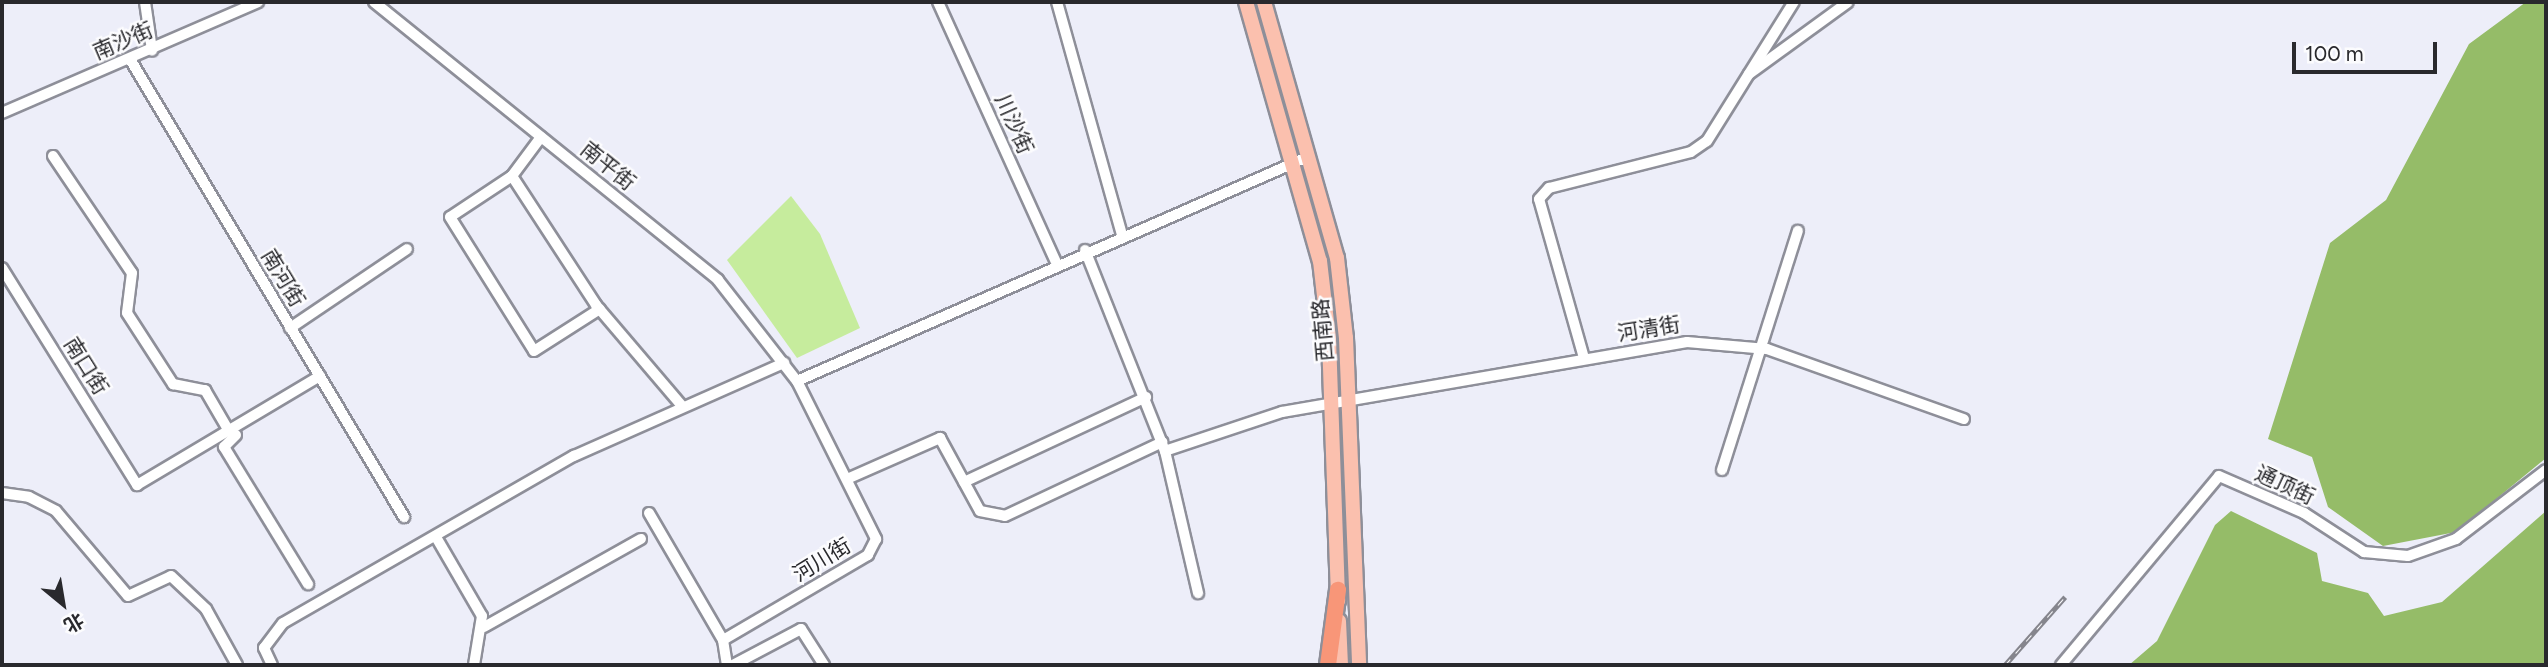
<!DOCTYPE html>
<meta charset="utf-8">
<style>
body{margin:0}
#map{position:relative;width:2548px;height:667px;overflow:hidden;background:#edeef9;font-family:Figtree,"Noto Sans SC",sans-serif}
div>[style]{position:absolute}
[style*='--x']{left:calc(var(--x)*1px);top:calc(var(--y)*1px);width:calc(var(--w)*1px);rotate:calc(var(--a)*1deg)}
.green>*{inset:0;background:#c6ec9d}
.forest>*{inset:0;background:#95bc68}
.roads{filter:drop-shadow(2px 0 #8e8f99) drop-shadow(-2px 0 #8e8f99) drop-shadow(0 2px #8e8f99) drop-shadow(0 -2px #8e8f99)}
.minor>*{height:10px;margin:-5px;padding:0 5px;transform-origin:5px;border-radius:5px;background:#fff}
.major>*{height:14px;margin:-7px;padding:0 7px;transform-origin:7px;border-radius:7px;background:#fbc0ae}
.highway>*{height:16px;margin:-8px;padding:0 8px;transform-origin:8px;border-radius:8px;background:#f89678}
.rail>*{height:5px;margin-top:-2.5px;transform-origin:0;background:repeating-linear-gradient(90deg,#fcfcfe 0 8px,#85858d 0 16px);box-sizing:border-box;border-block:2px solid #85858d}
span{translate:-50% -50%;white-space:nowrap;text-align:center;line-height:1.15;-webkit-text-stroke:5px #fcfcfe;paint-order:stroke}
.street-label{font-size:21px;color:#29292d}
.frame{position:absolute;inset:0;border:4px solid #29292d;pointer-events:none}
.north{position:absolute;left:28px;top:569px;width:70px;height:70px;-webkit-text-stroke:5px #fcfcfe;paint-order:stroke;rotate:150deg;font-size:19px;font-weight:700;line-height:28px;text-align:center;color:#29292d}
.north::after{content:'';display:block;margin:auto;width:24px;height:32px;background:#29292d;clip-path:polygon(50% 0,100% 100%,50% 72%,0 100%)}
.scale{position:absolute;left:2292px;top:42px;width:145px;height:32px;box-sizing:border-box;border:4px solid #29292d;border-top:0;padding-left:9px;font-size:21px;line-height:24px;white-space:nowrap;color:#29292d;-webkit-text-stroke:5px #fcfcfe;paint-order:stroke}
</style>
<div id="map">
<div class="green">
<div style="clip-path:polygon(791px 196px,820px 234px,860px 328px,797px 358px,727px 260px)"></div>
</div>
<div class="forest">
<div style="clip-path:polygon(2526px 2px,2546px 2px,2546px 458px,2456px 532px,2383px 546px,2328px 507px,2312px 457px,2268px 439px,2330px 243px,2386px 200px,2469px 44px)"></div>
<div style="clip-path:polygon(2231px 511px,2317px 553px,2322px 581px,2368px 593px,2384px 616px,2442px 602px,2546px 511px,2546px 665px,2129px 665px,2157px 641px,2215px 525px)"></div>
</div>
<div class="roads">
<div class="minor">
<div style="--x:145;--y:2;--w:49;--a:81.7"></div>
<div style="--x:374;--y:2;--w:442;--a:38.9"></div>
<div style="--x:718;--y:280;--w:128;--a:52"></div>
<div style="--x:797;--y:381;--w:177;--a:63.4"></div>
<div style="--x:876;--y:539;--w:18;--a:117"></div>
<div style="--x:868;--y:555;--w:168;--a:149.6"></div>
<div style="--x:938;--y:2;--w:286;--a:65.6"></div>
<div style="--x:1057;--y:2;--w:242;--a:74.4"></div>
<div style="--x:130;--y:59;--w:534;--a:59.11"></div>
<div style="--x:1749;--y:74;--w:122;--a:-36"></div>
<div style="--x:2;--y:113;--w:279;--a:-23.4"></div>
<div style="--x:541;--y:137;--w:49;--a:126.6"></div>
<div style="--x:512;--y:176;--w:74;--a:146.5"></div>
<div style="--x:450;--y:217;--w:158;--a:57.9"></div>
<div style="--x:534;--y:351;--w:78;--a:-32.5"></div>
<div style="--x:53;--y:156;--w:141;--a:56"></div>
<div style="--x:132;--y:273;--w:40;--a:97.1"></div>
<div style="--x:127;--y:313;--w:85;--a:57.1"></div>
<div style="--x:173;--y:384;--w:33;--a:11"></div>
<div style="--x:205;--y:390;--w:48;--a:59.7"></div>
<div style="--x:512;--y:176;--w:154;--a:56.9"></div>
<div style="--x:596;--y:305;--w:133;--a:49.6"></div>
<div style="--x:1085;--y:250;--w:216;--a:68.3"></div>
<div style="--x:1165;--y:451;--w:146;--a:76.9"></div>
<div style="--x:2;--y:268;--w:256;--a:58.1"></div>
<div style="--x:137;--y:485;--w:213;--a:-30.8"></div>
<div style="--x:290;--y:328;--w:141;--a:-34"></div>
<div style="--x:1584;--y:358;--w:165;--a:-105.8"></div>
<div style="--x:1539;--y:199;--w:15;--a:-48"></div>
<div style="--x:1549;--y:188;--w:146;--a:-14.2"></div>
<div style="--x:1691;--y:152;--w:19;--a:-35"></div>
<div style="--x:1707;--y:141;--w:164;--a:-58"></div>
<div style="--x:797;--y:381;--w:555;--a:-23.7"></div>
<div style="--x:236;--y:435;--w:17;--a:135"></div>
<div style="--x:224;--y:447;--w:161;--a:58.5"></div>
<div style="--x:1165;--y:451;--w:123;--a:-18.4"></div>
<div style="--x:1282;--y:412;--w:411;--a:-9.8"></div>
<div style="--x:1687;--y:342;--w:80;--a:5"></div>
<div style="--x:1767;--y:349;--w:209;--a:19.6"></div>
<div style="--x:1722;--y:470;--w:251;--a:-72.4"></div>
<div style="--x:847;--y:479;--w:102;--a:-23.8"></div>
<div style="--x:940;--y:438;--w:83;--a:61.3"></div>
<div style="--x:980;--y:511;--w:25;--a:11"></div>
<div style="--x:1005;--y:516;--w:174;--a:-25.2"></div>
<div style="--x:964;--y:482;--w:201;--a:-25"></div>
<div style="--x:2;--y:493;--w:27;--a:8"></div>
<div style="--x:29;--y:497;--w:30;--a:27"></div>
<div style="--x:56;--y:511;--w:111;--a:49.7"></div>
<div style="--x:128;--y:596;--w:47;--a:-24.9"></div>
<div style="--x:171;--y:576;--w:48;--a:43.3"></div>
<div style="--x:206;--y:609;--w:64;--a:61"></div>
<div style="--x:649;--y:513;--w:147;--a:59.8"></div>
<div style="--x:723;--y:640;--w:25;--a:81"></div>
<div style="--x:436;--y:537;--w:91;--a:59.8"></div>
<div style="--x:482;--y:616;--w:50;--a:99.3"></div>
<div style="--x:484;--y:627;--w:180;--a:-29.3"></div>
<div style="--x:272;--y:665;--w:19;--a:-115"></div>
<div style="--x:264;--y:648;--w:31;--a:-53"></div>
<div style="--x:283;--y:623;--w:336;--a:-29.9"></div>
<div style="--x:574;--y:456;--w:230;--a:-23.9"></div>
<div style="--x:733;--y:665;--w:77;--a:-27.9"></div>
<div style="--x:801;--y:629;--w:43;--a:57.4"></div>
<div style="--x:2061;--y:665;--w:246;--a:-50.1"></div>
<div style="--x:2219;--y:476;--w:93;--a:23.5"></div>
<div style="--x:2304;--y:513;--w:72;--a:33"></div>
<div style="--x:2364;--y:552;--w:44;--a:5.2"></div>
<div style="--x:2408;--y:556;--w:51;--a:-19.5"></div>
<div style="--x:2456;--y:539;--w:113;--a:-37.5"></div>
</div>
<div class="major">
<div style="--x:1246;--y:2;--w:269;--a:74.1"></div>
<div style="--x:1320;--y:261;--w:79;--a:83.4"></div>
<div style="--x:1329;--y:339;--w:262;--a:88"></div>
<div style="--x:1264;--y:2;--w:266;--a:74.1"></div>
<div style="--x:1337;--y:258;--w:81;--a:83.6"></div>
<div style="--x:1346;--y:338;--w:327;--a:87.7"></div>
<div style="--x:1339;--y:621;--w:44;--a:87.4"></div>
</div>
<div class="highway">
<div style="--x:1328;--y:665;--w:76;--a:-82.4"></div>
</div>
</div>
<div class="rail">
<div style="--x:2005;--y:665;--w:91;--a:-48.6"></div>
</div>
<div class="street-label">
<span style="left:123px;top:41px;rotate:-23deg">南沙街</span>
<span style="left:1014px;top:124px;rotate:66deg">川沙街</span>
<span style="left:608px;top:166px;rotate:39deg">南平街</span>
<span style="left:283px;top:278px;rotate:59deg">南河街</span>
<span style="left:1649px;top:329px;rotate:-9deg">河清街</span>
<span style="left:1323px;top:330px;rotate:-95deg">西南路</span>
<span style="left:86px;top:366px;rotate:58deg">南口街</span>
<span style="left:2285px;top:485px;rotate:25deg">通顶街</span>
<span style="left:822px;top:560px;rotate:-31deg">河川街</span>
</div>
<div class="frame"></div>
<div class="north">北</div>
<div class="scale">100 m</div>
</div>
